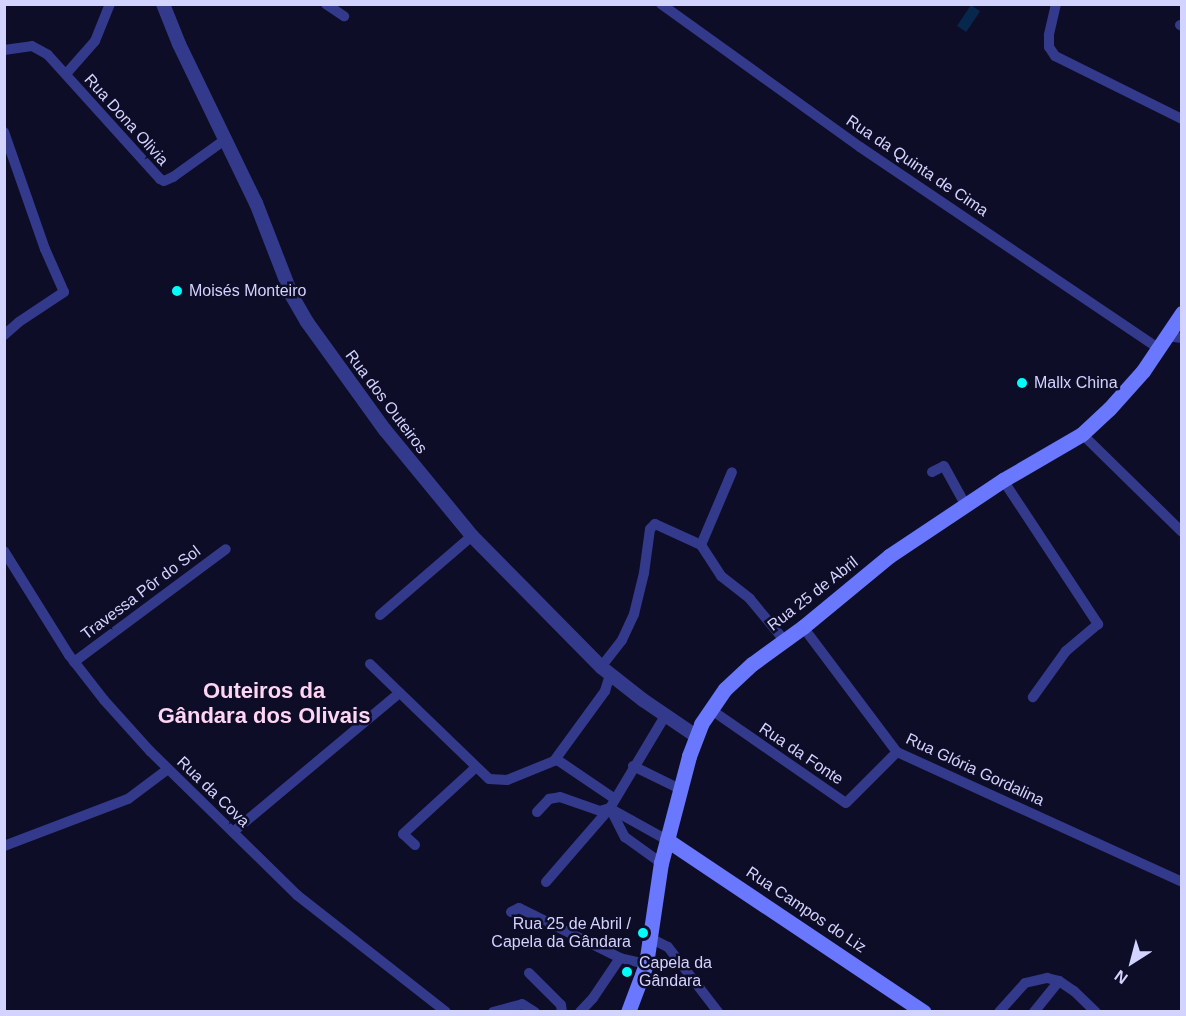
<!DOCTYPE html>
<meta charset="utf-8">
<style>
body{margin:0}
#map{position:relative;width:1186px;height:1016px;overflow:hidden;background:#0e0d27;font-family:Arial,sans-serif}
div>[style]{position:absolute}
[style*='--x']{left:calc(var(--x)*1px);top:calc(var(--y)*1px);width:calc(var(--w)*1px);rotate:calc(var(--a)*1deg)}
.water>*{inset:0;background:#07284c;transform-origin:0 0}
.minor>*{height:10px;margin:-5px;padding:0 5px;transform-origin:5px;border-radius:5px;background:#333a8b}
.tertiary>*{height:14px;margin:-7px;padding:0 7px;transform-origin:7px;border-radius:7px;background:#333a8b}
.secondary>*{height:15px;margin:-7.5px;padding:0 7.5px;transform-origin:7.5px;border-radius:7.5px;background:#6a77ff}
.dots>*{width:16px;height:16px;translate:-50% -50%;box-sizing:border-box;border:3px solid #0e0d27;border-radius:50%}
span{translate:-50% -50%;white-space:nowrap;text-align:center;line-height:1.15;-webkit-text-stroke:5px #0e0d27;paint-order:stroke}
.street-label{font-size:16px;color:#d3d3ff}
.poi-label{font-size:16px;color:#d3d3ff}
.left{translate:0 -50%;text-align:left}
.right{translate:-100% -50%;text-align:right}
.district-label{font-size:22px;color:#ffd5f4;font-weight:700}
.frame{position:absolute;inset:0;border:6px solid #d3d3ff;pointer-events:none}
.north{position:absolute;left:1102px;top:932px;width:60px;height:60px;-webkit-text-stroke:4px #0e0d27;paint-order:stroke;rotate:216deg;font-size:16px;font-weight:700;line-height:24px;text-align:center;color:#d3d3ff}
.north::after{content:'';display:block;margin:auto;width:21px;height:27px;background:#d3d3ff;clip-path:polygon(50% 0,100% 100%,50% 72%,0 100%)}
</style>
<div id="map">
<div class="water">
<div style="left:971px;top:5px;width:11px;height:25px;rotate:34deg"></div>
</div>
<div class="minor">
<div style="--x:326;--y:4;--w:22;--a:34"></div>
<div style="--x:661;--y:4;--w:245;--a:35.7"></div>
<div style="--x:860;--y:147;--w:361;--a:34"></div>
<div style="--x:1056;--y:4;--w:32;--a:103"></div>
<div style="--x:1049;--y:35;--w:12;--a:90"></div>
<div style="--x:1049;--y:47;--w:11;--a:56"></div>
<div style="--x:1055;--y:56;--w:142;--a:26.4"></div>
<div style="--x:1180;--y:25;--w:2;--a:27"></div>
<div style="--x:4;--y:50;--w:28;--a:-8"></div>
<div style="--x:32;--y:46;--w:18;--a:29"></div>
<div style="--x:48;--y:55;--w:167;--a:47.9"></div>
<div style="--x:160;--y:179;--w:4;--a:27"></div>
<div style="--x:164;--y:181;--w:10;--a:-24"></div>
<div style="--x:173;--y:177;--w:65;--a:-35.6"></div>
<div style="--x:66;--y:74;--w:44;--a:-48.7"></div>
<div style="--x:95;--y:41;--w:40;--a:-68"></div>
<div style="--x:4;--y:132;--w:124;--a:70.7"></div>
<div style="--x:45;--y:249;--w:47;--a:66.2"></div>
<div style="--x:64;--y:292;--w:54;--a:146.3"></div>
<div style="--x:19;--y:322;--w:20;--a:139"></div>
<div style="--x:1167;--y:336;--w:15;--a:8"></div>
<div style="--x:1082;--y:434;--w:140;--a:44.4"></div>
<div style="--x:932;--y:472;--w:13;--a:-27"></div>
<div style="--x:944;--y:466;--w:43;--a:61.1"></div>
<div style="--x:1003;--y:480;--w:173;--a:56.6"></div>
<div style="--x:1098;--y:624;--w:42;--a:139.8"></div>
<div style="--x:1066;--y:651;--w:57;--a:125.7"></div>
<div style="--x:701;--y:545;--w:79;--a:-67"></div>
<div style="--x:4;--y:551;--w:123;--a:58"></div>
<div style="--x:69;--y:655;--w:57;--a:52.1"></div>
<div style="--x:104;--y:700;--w:69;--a:48"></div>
<div style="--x:150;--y:751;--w:206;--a:44.4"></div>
<div style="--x:297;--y:895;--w:189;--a:38.1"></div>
<div style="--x:380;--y:615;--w:121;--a:-40.7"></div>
<div style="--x:803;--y:627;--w:156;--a:53.1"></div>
<div style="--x:897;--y:752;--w:313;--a:24.5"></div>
<div style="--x:74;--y:662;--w:189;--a:-36.6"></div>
<div style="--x:370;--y:664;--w:165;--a:44"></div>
<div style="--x:489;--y:779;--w:18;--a:3"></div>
<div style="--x:507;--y:780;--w:51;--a:-22"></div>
<div style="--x:554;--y:761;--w:87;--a:-53.9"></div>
<div style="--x:605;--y:691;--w:17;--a:-73"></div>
<div style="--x:601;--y:667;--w:34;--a:-52"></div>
<div style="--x:622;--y:640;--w:29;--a:-65"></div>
<div style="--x:634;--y:614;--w:42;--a:-76.3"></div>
<div style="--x:644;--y:573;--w:44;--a:-82.2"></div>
<div style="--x:650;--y:529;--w:7;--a:-45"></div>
<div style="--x:655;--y:524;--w:51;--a:24.5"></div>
<div style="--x:701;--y:545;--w:37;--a:57"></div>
<div style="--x:721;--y:576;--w:37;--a:38"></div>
<div style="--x:750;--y:599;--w:53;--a:50.3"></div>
<div style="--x:710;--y:709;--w:165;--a:34.7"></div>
<div style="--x:846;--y:803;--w:72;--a:-45"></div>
<div style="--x:556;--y:759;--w:71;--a:34.1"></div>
<div style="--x:633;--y:766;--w:52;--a:26.1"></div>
<div style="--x:610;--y:808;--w:33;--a:63"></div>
<div style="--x:625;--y:837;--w:44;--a:35.8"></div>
<div style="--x:613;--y:810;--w:62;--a:29.1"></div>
<div style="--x:537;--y:812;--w:18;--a:-47"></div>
<div style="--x:549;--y:799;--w:11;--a:-10"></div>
<div style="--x:560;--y:797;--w:42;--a:19.3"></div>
<div style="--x:600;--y:811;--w:10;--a:-17"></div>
<div style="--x:233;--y:832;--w:217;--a:-39.9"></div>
<div style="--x:415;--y:845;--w:16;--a:-137"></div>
<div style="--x:403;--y:834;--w:99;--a:-42.5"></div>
<div style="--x:4;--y:846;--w:133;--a:-20.8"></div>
<div style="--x:128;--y:799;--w:50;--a:-36.9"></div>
<div style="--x:546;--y:882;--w:98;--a:-49.1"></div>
<div style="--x:610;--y:808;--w:107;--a:-59.1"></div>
<div style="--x:511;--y:912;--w:9;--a:-27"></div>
<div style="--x:519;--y:908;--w:113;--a:26.3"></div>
<div style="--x:620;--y:958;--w:27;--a:13"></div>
<div style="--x:650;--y:938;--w:20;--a:27"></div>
<div style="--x:668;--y:947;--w:82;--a:52.4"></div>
<div style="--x:529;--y:973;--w:45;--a:45"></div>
<div style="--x:561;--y:1005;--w:7;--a:82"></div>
<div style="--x:493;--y:1012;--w:30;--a:-15"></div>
<div style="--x:522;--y:1004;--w:15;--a:32"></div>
<div style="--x:580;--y:1012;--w:19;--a:-47"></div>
<div style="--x:593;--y:998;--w:48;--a:-56"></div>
<div style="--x:999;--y:1012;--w:39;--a:-48"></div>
<div style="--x:1025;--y:983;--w:23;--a:-13"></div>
<div style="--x:1047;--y:978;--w:12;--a:14"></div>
<div style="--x:1059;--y:981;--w:18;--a:34"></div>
<div style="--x:1074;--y:991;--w:30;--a:44"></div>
<div style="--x:1034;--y:1012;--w:40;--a:-51"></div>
</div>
<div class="tertiary">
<div style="--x:163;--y:4;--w:43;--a:68.2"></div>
<div style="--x:179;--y:44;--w:177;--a:64.2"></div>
<div style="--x:256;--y:203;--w:100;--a:68.8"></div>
<div style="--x:292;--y:296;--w:30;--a:60"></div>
<div style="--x:307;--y:322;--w:133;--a:54.2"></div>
<div style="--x:385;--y:430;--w:137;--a:50.6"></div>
<div style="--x:472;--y:536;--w:184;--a:45.4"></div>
<div style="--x:601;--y:667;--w:53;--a:38.2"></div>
<div style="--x:643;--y:700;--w:64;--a:34.2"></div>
</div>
<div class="secondary">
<div style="--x:667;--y:840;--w:309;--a:33.8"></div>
<div style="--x:628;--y:1012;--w:51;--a:-69.4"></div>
<div style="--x:646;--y:964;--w:102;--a:-81.6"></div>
<div style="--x:661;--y:863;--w:111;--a:-75.3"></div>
<div style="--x:689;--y:756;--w:34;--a:-69"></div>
<div style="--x:701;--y:724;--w:42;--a:-55.6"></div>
<div style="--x:725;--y:689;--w:37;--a:-43"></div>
<div style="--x:752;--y:664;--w:63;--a:-36"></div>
<div style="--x:803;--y:627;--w:112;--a:-39.5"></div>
<div style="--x:889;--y:556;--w:137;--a:-33.7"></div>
<div style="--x:1003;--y:480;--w:91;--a:-30.2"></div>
<div style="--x:1082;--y:434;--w:37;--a:-43"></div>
<div style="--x:1109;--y:409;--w:51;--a:-48.2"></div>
<div style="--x:1143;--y:371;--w:70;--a:-56.1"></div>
</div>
<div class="dots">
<div style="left:177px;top:291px;background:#00fefb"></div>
<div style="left:1022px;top:383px;background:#00fefb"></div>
<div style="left:643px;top:933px;background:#00fefb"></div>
<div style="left:627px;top:972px;background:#00fefb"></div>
</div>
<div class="street-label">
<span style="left:126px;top:120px;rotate:48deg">Rua Dona Olivia</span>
<span style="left:917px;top:166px;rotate:34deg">Rua da Quinta de Cima</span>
<span style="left:386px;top:402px;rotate:53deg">Rua dos Outeiros</span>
<span style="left:141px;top:593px;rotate:-37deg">Travessa Pôr do Sol</span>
<span style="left:813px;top:594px;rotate:-38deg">Rua 25 de Abril</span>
<span style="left:801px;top:754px;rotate:34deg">Rua da Fonte</span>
<span style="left:975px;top:770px;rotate:25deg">Rua Glória Gordalina</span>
<span style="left:213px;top:792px;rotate:44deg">Rua da Cova</span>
<span style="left:806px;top:910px;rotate:34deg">Rua Campos do Liz</span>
</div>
<div class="poi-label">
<span class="left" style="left:189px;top:291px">Moisés Monteiro</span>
<span class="left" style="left:1034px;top:383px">Mallx China</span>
<span class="right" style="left:631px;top:933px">Rua 25 de Abril /<br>Capela da Gândara</span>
<span class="left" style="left:639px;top:972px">Capela da<br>Gândara</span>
</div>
<div class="district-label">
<span style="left:264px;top:703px">Outeiros da<br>Gândara dos Olivais</span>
</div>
<div class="frame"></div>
<div class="north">N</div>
</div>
